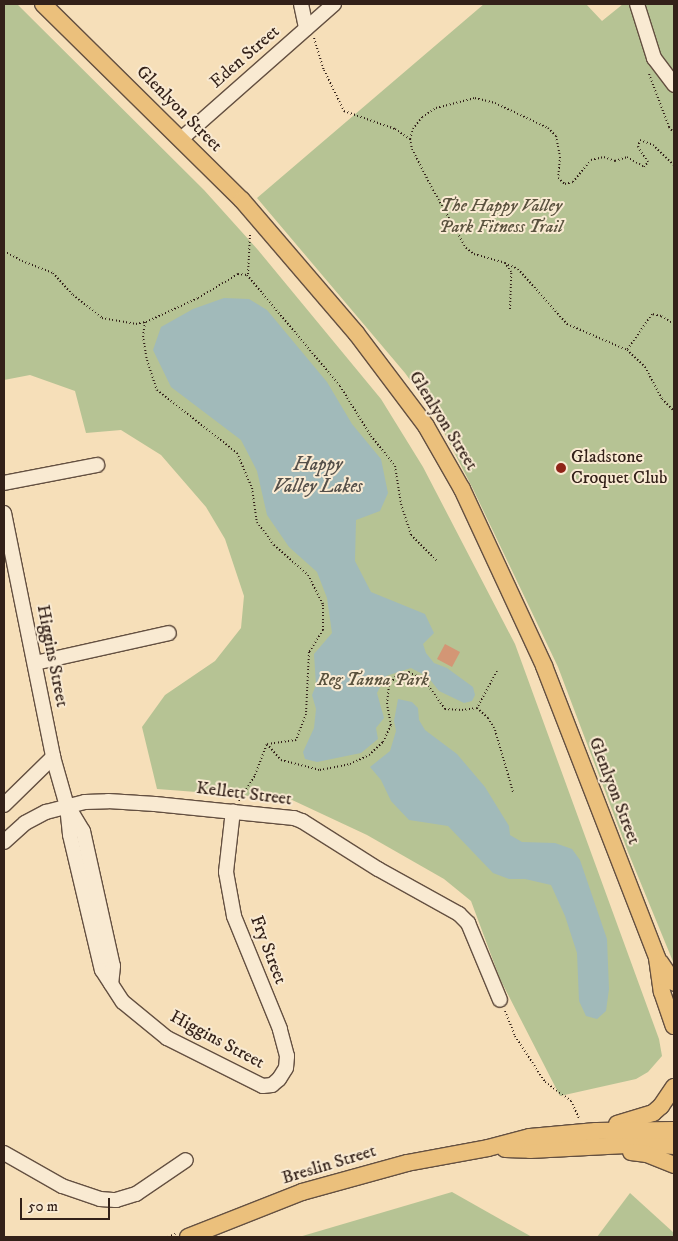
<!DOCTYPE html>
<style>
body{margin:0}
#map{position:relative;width:678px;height:1241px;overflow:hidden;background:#f6dfb9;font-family:"IM FELL DW Pica",serif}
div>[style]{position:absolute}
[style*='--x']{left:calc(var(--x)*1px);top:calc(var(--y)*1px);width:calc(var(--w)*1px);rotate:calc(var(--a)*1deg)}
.green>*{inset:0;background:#b6c394}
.water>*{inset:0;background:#a1baba}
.building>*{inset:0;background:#d39675;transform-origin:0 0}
.path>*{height:2px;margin-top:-1px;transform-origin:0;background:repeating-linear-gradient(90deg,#332119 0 1px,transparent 0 3.5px)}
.roads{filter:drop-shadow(1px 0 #645041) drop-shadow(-1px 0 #645041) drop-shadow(0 1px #645041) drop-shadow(0 -1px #645041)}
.minor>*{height:14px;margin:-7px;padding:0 7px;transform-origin:7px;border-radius:7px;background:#f9ead2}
.major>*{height:16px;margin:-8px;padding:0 8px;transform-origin:8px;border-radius:8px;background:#ebc07c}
.dots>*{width:14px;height:14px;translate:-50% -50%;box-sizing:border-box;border:2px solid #f9ead2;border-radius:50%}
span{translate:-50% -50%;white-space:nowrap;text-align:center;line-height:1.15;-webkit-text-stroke:4px #f9ead2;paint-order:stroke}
.street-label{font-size:18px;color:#332119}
.park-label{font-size:18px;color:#5a523e;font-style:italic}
.poi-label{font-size:18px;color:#332119}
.left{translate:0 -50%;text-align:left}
.water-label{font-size:19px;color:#544f49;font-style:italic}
.frame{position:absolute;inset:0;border:5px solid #332119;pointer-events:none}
.scale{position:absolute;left:20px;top:1198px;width:90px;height:22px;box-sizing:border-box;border:2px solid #332119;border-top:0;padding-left:6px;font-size:15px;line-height:18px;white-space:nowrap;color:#332119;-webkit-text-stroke:4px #f9ead2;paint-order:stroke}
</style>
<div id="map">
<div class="green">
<div style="clip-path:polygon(4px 4px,17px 4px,204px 190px,258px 250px,381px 399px,423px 467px,515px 644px,659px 1039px,662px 1056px,648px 1072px,636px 1079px,560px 1096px,500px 979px,471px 901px,444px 879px,367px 835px,290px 799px,157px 789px,142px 727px,165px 695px,215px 661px,241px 628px,244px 596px,225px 539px,206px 507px,161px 455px,121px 430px,86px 433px,75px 391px,30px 375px,4px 380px)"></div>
<div style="clip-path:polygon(484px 4px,586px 4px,602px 21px,623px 4px,674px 4px,674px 964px,628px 852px,558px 667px,473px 489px,434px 413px,405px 373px,257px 198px)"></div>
<div style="clip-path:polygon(452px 1192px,532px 1237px,299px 1237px)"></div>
<div style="clip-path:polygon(630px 1193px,674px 1233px,674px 1237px,597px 1237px)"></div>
</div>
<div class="water">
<div style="clip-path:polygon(224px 298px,249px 299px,267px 310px,327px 382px,352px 424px,381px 459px,388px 493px,380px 511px,356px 520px,355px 561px,371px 592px,425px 614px,434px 633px,423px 644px,426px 653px,434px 663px,447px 668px,473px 687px,475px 695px,472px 701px,464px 703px,439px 691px,428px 677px,411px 668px,386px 676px,377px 693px,384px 718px,376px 728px,378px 739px,361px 753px,317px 762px,305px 759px,303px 752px,314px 728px,316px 709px,312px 695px,316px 685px,314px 654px,332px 633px,327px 598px,317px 572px,289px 547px,267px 515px,257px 471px,241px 440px,171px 387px,153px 350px,161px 327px,193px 309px)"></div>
<div style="clip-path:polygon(398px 699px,412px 702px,418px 708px,419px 720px,425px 730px,457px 754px,485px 787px,509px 826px,510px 835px,522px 842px,555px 843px,572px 849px,580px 860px,607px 939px,609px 989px,606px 1011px,597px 1019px,586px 1016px,579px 1001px,577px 953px,565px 916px,551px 885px,525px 879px,509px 879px,493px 873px,448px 826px,409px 820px,391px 801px,381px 780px,370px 767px,390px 751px,396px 731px,394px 721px)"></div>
</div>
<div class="building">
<div style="left:445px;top:644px;width:17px;height:17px;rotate:28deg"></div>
</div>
<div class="path">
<div style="--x:314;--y:38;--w:34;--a:73"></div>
<div style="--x:324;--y:70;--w:46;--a:64"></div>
<div style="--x:344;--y:111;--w:54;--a:19.4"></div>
<div style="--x:395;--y:129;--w:18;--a:34"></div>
<div style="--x:410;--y:139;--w:10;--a:79"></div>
<div style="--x:412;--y:149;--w:46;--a:62.9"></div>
<div style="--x:433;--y:190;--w:67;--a:60.4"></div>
<div style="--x:466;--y:248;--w:10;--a:37"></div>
<div style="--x:474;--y:254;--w:32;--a:16"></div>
<div style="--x:649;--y:74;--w:57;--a:69.3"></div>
<div style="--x:669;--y:127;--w:8;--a:50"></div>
<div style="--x:410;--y:139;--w:10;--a:-73"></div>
<div style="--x:413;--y:129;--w:15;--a:-53"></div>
<div style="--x:422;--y:117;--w:17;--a:-33"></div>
<div style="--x:436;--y:108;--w:40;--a:-14.4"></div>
<div style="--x:475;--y:98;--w:21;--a:14"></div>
<div style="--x:495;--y:103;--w:59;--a:25.3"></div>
<div style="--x:548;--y:128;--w:11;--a:45"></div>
<div style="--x:556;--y:136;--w:21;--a:79"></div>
<div style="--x:560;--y:157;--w:21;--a:95"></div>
<div style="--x:558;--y:178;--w:9;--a:41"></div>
<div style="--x:565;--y:184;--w:8;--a:-14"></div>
<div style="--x:573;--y:182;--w:28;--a:-51"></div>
<div style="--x:591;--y:160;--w:13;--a:-13"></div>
<div style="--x:604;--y:157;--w:12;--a:20"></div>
<div style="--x:615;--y:161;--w:13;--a:-18"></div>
<div style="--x:627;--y:157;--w:20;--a:30"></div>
<div style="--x:644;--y:167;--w:6;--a:-51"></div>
<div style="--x:648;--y:162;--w:18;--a:-124"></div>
<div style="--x:638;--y:147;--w:7;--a:-74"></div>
<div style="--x:640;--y:140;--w:14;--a:21"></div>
<div style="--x:653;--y:145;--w:29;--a:44"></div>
<div style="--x:4;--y:251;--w:21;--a:29"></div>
<div style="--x:22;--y:261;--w:33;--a:21"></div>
<div style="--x:53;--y:273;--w:30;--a:48"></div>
<div style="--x:73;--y:295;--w:37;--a:38"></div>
<div style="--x:102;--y:318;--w:35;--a:10"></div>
<div style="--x:136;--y:324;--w:9;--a:-13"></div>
<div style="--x:145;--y:322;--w:14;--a:98"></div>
<div style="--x:143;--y:336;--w:24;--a:81"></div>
<div style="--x:147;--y:360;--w:32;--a:72"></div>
<div style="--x:157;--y:390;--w:102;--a:38.2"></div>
<div style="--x:237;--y:453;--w:38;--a:67"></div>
<div style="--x:252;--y:488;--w:34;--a:82"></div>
<div style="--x:257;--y:522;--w:29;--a:54"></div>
<div style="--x:274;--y:545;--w:45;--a:41.4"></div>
<div style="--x:308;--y:575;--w:34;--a:63"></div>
<div style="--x:323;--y:605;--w:25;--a:90"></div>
<div style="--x:323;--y:630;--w:26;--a:122"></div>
<div style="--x:309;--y:652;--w:62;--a:92.8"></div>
<div style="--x:306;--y:714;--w:28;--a:111"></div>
<div style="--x:296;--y:740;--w:29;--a:172"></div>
<div style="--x:267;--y:744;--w:21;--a:49"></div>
<div style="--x:281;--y:760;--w:40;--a:14.4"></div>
<div style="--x:320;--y:770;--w:31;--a:-11"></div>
<div style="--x:350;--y:764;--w:21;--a:-25"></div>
<div style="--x:369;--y:755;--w:19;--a:-43"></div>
<div style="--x:383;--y:742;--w:19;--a:-65"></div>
<div style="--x:391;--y:725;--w:21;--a:-101"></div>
<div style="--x:387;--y:704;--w:18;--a:-84"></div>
<div style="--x:389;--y:686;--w:11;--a:-56"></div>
<div style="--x:395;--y:677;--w:15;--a:-20"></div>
<div style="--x:409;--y:672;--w:17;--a:28"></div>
<div style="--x:424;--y:680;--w:36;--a:54"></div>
<div style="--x:445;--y:709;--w:17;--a:3"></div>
<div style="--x:462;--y:710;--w:15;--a:-8"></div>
<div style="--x:248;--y:274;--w:40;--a:-87.1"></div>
<div style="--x:510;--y:309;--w:37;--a:-88"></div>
<div style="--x:511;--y:272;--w:11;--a:-124"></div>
<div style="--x:505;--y:263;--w:14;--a:25"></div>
<div style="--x:518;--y:269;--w:74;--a:48.3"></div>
<div style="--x:567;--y:324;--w:65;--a:23.4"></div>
<div style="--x:146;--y:322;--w:57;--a:-24.8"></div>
<div style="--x:198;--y:298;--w:47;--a:-31"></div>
<div style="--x:238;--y:274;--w:9;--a:6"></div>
<div style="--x:247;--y:275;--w:145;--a:50"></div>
<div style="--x:340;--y:386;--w:59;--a:58.2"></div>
<div style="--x:371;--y:436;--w:38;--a:51"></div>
<div style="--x:395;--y:466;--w:38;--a:81"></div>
<div style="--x:401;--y:504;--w:33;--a:72"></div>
<div style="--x:411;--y:535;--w:38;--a:45"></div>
<div style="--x:674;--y:324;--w:15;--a:-148"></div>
<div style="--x:661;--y:316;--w:9;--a:-167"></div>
<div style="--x:652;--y:314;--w:44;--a:124.8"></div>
<div style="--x:627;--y:350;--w:25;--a:43"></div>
<div style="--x:645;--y:367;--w:36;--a:62"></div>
<div style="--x:662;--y:399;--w:17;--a:45"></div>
<div style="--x:497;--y:671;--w:42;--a:118.4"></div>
<div style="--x:477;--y:708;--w:15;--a:42"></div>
<div style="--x:488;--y:718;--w:14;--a:60"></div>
<div style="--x:495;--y:730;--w:65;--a:73.8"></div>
<div style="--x:239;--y:801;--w:31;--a:-58"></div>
<div style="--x:255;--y:775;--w:33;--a:-69"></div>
<div style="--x:505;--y:1011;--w:27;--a:68"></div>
<div style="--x:515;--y:1036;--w:55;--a:56.9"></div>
<div style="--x:545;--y:1082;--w:32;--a:36"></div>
<div style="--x:571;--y:1101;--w:19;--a:65"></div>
<div style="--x:168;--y:1237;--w:8;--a:-23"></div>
</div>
<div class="roads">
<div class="minor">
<div style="--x:301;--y:4;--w:25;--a:78"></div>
<div style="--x:637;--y:4;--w:57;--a:72.5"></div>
<div style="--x:654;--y:58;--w:34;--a:53"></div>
<div style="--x:181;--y:139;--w:204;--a:-41.4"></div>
<div style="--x:4;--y:483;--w:95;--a:-11"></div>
<div style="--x:4;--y:513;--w:249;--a:78.6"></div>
<div style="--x:53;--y:757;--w:51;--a:74.1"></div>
<div style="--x:67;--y:806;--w:29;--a:84"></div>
<div style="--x:70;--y:835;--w:139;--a:76.7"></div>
<div style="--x:102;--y:970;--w:38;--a:57"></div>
<div style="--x:123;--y:1002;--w:57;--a:39.3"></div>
<div style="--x:167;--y:1038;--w:107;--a:26.6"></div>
<div style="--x:263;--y:1086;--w:9;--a:-6"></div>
<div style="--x:272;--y:1085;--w:9;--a:-41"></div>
<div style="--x:279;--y:1079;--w:13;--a:-58"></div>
<div style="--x:286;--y:1068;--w:12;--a:-85"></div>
<div style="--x:287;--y:1056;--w:28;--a:-105"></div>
<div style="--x:280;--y:1029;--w:122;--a:-112.2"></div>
<div style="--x:234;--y:916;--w:45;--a:-100.3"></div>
<div style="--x:226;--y:872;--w:61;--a:-83.5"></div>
<div style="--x:35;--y:663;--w:137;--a:-12.6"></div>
<div style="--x:4;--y:805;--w:69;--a:-44.4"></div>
<div style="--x:69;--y:808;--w:27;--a:59"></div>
<div style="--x:83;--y:831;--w:138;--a:77.5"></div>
<div style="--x:113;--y:966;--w:18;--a:96"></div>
<div style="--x:4;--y:842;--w:28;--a:-42"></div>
<div style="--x:25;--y:823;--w:24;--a:-28"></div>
<div style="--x:46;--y:812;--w:40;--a:-14.4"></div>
<div style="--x:85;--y:802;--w:23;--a:-2"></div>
<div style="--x:108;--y:801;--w:47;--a:3.7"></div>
<div style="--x:155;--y:804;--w:140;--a:5.8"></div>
<div style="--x:294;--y:818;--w:9;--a:21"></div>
<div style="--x:302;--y:821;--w:90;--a:32.3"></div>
<div style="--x:378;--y:869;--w:93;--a:29.1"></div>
<div style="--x:459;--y:914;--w:13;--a:45"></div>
<div style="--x:468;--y:923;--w:83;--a:67.4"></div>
<div style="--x:4;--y:1153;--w:67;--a:29.6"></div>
<div style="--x:62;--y:1186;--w:40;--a:18.9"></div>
<div style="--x:100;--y:1199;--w:16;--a:4"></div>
<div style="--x:116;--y:1200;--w:21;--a:-17"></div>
<div style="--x:136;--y:1194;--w:60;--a:-34.2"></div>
</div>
<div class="major">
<div style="--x:43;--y:4;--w:279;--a:44.6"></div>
<div style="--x:242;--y:200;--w:175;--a:49.4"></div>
<div style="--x:356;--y:333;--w:116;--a:53"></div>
<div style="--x:426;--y:426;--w:73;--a:60.3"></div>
<div style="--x:462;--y:489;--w:195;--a:65.1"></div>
<div style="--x:544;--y:666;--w:313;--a:68.8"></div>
<div style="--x:657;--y:958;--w:34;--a:82"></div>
<div style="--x:662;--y:992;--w:36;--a:71"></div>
<div style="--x:660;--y:962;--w:25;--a:56"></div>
<div style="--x:617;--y:1124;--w:38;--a:-17"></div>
<div style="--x:653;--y:1113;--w:11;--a:-41"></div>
<div style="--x:661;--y:1106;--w:23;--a:-56"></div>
<div style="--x:505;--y:1149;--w:25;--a:2"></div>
<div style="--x:530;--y:1150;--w:116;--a:-3"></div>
<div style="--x:646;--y:1144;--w:28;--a:4"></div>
<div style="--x:631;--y:1152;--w:16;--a:7"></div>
<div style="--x:647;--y:1154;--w:29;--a:22"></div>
<div style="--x:188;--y:1237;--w:123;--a:-21.5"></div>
<div style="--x:302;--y:1192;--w:109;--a:-15.4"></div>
<div style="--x:407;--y:1163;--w:82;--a:-10.5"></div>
<div style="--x:488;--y:1148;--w:43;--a:-14.7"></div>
<div style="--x:530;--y:1137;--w:66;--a:-5.2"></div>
<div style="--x:596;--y:1131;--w:78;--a:-0.7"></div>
</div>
</div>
<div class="dots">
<div style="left:561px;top:468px;background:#8f2418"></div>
</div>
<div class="street-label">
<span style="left:245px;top:57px;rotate:-41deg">Eden Street</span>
<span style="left:179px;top:109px;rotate:45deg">Glenlyon Street</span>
<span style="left:443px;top:421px;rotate:58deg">Glenlyon Street</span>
<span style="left:52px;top:656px;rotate:79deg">Higgins Street</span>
<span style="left:614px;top:791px;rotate:69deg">Glenlyon Street</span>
<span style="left:244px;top:794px;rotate:7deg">Kellett Street</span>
<span style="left:268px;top:950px;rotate:69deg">Fry Street</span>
<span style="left:217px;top:1040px;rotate:28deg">Higgins Street</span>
<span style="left:329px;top:1165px;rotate:-17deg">Breslin Street</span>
</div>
<div class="park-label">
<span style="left:501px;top:217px">The Happy Valley<br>Park Fitness Trail</span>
<span style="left:373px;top:680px">Reg Tanna Park</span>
</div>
<div class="poi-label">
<span class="left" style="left:571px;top:468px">Gladstone<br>Croquet Club</span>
</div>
<div class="water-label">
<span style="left:318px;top:476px">Happy<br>Valley Lakes</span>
</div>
<div class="frame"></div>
<div class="scale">50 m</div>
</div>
